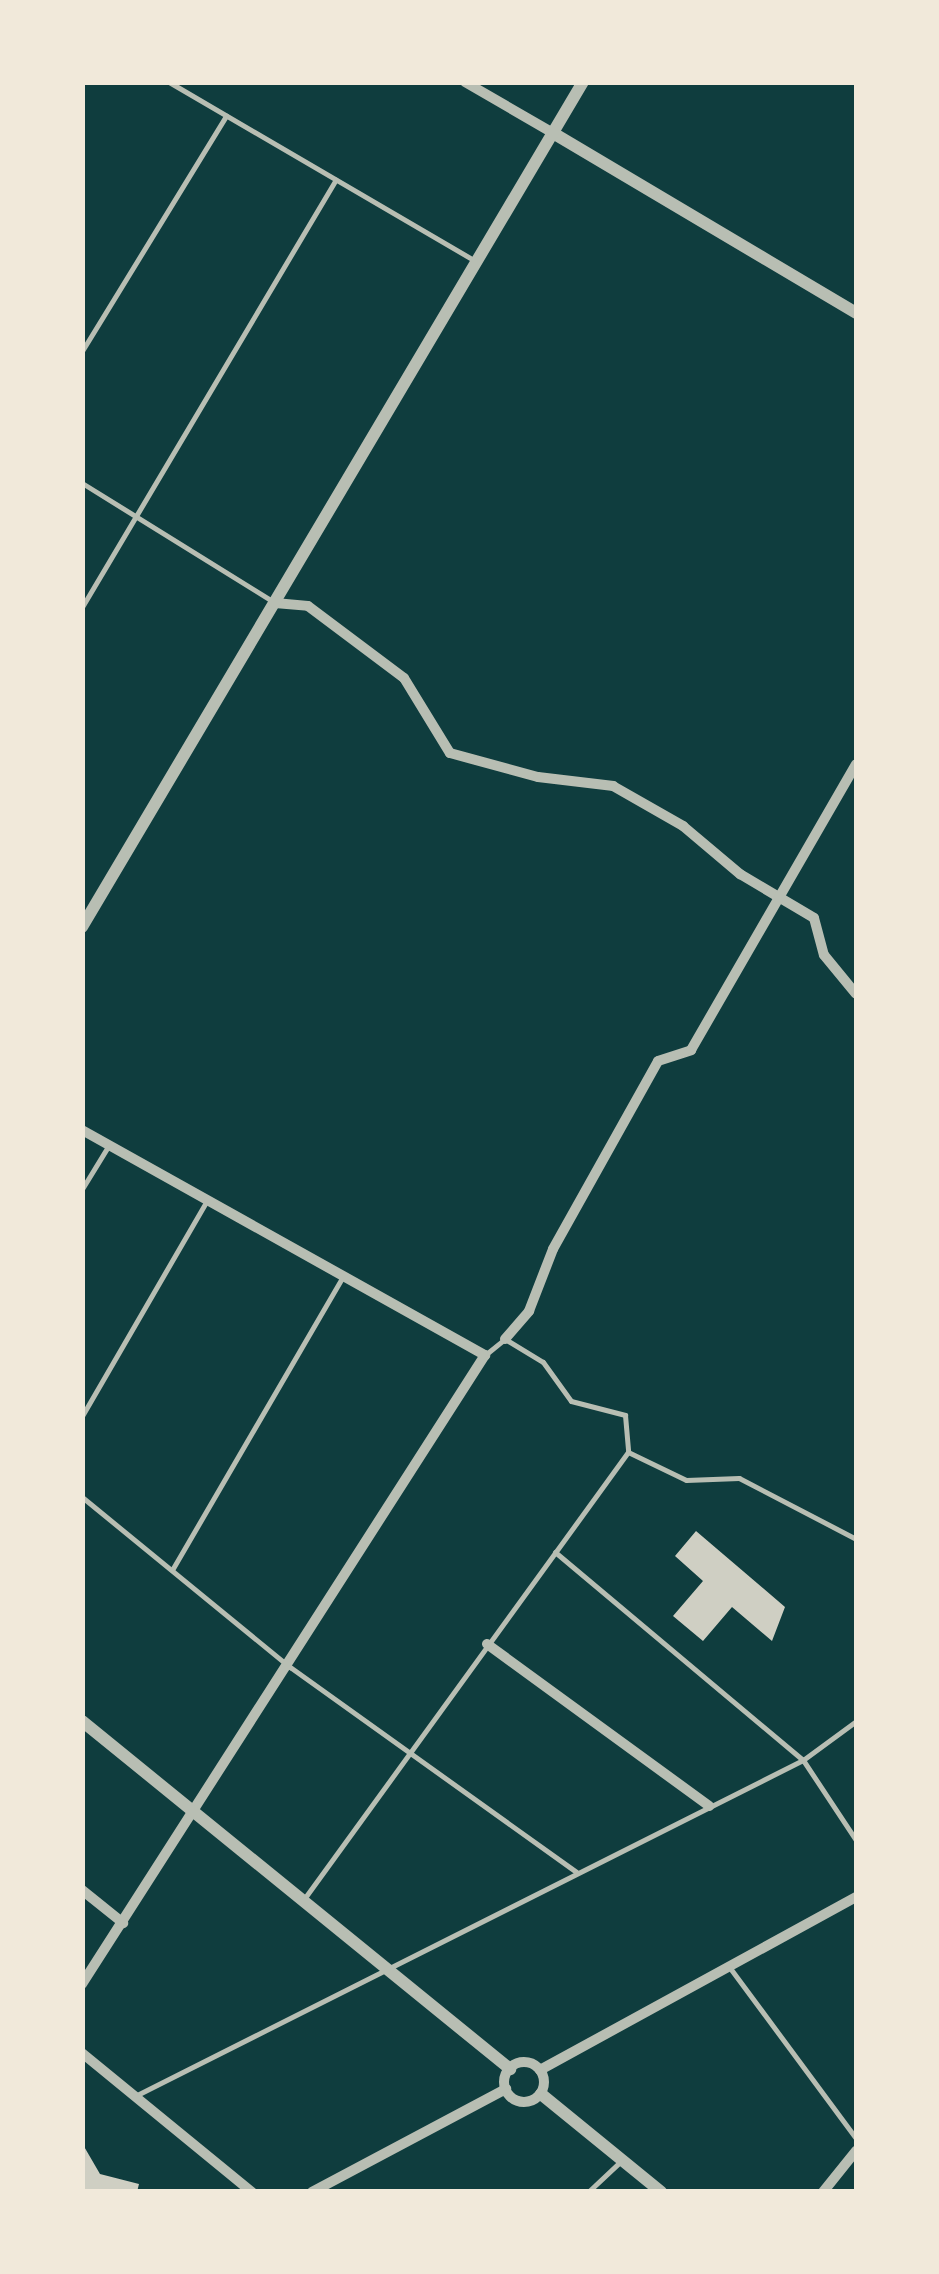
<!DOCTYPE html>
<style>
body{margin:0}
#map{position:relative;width:939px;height:2274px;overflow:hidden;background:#0f3d3e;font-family:Merriweather,serif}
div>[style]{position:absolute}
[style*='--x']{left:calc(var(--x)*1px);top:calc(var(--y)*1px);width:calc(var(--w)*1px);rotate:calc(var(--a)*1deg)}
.building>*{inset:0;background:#cfcfc3}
.service>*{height:5px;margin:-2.5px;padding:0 2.5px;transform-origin:2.5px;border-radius:2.5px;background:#b8beb3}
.minor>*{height:10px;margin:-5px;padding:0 5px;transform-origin:5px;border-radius:5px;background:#b8beb3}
.minor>.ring{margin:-5px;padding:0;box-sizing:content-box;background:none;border:10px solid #b8beb3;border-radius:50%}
.tertiary>*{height:12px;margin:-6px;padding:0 6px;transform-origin:6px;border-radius:6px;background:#b8beb3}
span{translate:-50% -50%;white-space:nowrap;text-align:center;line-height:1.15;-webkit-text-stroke:10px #f1e9da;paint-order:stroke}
.frame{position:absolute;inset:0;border:85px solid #f1e9da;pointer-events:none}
</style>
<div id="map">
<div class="building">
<div style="clip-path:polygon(696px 1531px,785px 1607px,772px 1641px,732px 1607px,703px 1641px,673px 1616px,703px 1581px,675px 1556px)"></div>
<div style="clip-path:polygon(82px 2143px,100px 2174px,139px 2184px,137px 2192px,83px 2192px)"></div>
</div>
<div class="service">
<div style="--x:169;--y:82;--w:353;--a:30.3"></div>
<div style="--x:82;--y:351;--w:276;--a:-58.5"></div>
<div style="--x:82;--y:483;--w:224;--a:31.8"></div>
<div style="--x:82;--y:607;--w:497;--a:-59.3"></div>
<div style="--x:82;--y:1189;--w:52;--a:-58.5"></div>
<div style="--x:485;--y:1355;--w:26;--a:-39"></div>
<div style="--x:505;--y:1339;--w:44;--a:31.2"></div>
<div style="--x:543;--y:1362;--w:48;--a:54.3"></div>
<div style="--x:571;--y:1401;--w:56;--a:14.5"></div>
<div style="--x:625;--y:1415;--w:37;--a:85"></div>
<div style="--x:628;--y:1452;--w:64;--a:25.8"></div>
<div style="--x:686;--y:1480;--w:53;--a:-2.2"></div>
<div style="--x:739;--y:1478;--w:132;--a:27.5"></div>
<div style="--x:82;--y:1416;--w:250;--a:-59.9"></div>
<div style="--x:82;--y:1497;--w:269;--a:39.3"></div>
<div style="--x:290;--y:1667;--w:352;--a:35.6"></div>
<div style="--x:555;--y:1552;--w:324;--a:40"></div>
<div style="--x:803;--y:1760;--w:96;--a:56.5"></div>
<div style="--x:172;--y:1570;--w:340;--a:-59.8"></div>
<div style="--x:304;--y:1899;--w:552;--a:-54.06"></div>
<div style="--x:730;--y:1968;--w:212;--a:53.5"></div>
<div style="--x:137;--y:2095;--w:746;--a:-26.7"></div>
<div style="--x:803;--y:1760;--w:66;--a:-36.3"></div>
<div style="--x:588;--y:2192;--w:44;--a:-43.2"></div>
</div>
<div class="minor">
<div style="--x:465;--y:82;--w:102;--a:30.1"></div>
<div style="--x:275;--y:603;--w:33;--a:5"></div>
<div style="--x:308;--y:606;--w:120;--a:36.9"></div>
<div style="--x:404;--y:678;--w:88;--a:58.5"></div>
<div style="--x:450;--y:753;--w:91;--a:15.3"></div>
<div style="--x:538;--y:777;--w:76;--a:6.8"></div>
<div style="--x:613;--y:786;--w:81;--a:29.7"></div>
<div style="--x:683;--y:826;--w:75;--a:40.1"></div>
<div style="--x:740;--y:874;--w:86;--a:30.7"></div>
<div style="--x:814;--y:918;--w:38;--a:75"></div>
<div style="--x:824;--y:955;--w:50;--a:50.6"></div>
<div style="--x:82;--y:1130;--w:462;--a:29.2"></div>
<div style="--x:485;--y:1355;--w:747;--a:122.65"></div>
<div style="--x:505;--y:1339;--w:37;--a:-49"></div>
<div style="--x:529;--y:1311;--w:66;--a:-68.8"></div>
<div style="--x:553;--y:1249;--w:215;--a:-60.8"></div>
<div style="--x:658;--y:1061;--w:35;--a:-18"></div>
<div style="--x:691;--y:1050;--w:330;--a:-60"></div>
<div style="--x:487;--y:1644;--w:275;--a:36.1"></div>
<div style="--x:82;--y:1890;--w:53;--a:38.8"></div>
<div style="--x:82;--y:2053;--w:220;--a:39.3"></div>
<div class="ring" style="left:504px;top:2062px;width:30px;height:30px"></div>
<div style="--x:540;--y:2070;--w:360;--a:-28.7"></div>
<div style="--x:312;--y:2192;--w:220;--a:-28"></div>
<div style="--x:823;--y:2192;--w:53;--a:-51.2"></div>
</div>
<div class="tertiary">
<div style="--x:553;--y:133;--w:352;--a:30.7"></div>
<div style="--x:82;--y:927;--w:982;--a:-59.34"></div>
<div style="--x:82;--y:1721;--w:552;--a:39.11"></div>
<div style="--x:541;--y:2094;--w:155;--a:39.2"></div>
</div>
<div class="frame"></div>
</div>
